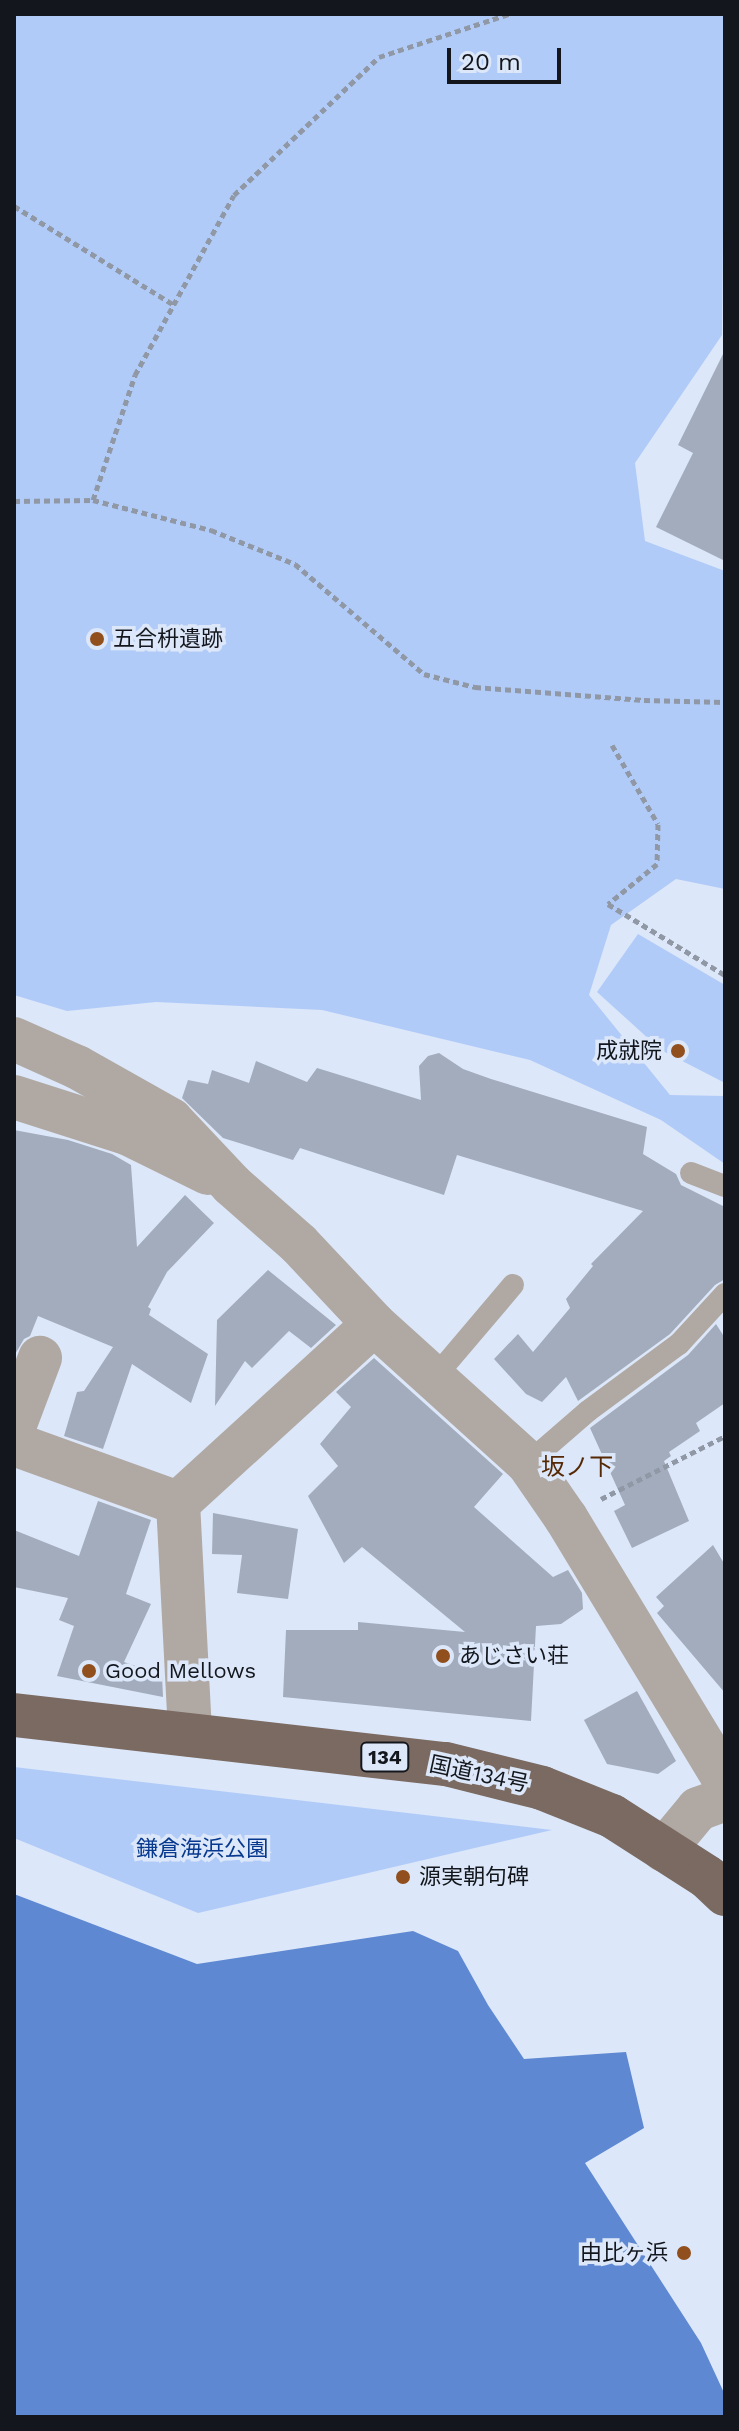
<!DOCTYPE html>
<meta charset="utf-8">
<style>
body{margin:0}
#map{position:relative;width:739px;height:2431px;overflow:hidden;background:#dce7f9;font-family:"Work Sans","Noto Sans JP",sans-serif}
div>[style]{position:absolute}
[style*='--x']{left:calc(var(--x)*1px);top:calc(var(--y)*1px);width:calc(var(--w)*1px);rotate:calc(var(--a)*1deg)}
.green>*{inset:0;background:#b1cbf8}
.water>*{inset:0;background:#5e88d2}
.building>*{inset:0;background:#a2acbd}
.path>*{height:5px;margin-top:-2.5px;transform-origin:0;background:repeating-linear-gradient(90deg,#9098a5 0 6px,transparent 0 10px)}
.service>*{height:22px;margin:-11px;padding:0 11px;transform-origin:11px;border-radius:11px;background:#b0a8a3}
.minor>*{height:44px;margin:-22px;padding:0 22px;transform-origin:22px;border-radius:22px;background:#b0a8a3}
.trunk>*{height:44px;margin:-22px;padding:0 22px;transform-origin:22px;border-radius:22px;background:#7a6a61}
.dots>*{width:22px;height:22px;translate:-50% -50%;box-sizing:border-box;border:4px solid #dce7f9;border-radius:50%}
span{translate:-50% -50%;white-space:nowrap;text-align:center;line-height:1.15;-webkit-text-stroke:7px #dce7f9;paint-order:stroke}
.shield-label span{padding:2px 6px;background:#dce7f9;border:2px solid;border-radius:6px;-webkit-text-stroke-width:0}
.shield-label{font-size:20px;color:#13171d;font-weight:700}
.poi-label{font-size:22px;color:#13171d}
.left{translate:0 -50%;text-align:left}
.right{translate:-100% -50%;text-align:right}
.street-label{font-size:22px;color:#13171d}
.park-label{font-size:22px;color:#07398f}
.neighbourhood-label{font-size:24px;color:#552905}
.frame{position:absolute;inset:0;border:16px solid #13171d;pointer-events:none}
.scale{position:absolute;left:447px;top:48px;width:114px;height:36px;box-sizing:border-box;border:4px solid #13171d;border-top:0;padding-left:10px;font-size:24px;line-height:28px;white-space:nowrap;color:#13171d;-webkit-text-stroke:6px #dce7f9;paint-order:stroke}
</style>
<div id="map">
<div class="green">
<div style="clip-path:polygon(14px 14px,725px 14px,722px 335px,635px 463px,645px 541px,725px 571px,725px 889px,676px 879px,611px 925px,589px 995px,670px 1095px,725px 1096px,725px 1164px,661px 1120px,530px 1060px,322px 1010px,156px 1002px,67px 1011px,14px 995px)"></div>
<div style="clip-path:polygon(638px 934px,725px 985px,725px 1083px,661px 1050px,597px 992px)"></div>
<div style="clip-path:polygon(14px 1767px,552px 1830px,198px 1913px,14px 1838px)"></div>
</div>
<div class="water">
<div style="clip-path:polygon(14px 1894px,197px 1964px,413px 1931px,458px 1951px,488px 2005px,524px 2059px,626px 2052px,644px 2128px,585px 2163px,701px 2343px,725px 2395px,725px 2417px,14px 2417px)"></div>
</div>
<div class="building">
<div style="clip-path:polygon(725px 350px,725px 561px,656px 527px,693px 453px,678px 445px)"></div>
<div style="clip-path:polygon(439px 1053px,463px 1069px,491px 1079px,647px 1127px,643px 1154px,676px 1174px,681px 1185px,725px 1207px,725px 1279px,715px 1285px,670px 1334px,578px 1401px,566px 1377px,542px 1402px,526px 1394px,494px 1359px,518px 1334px,533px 1352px,570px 1308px,566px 1299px,593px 1266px,591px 1264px,643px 1211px,457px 1155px,444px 1195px,300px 1148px,293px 1160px,223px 1138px,182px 1098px,188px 1080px,208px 1084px,212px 1070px,249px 1083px,256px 1061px,307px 1082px,317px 1068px,421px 1100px,419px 1066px,428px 1056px)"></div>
<div style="clip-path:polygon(14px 1130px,68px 1140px,112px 1154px,131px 1165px,137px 1247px,185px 1195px,214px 1223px,167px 1272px,148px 1307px,151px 1309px,149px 1315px,208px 1354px,191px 1403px,132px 1364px,103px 1449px,64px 1436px,77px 1392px,84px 1391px,113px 1347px,38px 1316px,30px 1336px,24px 1339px,14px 1356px)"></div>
<div style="clip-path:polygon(268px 1270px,336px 1325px,311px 1348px,289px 1331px,252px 1368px,245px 1361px,215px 1406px,217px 1320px)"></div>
<div style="clip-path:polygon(716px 1324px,725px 1338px,725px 1403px,696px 1423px,700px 1431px,669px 1452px,671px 1456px,664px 1461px,689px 1521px,632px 1548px,614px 1511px,625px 1505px,590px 1428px,688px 1355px)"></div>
<div style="clip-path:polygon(374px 1358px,503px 1474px,474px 1507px,553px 1577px,568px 1570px,582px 1593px,583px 1609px,561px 1624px,536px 1626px,531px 1721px,283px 1697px,286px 1630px,358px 1630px,358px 1622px,465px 1632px,362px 1547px,344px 1563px,308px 1496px,338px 1466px,320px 1444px,351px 1407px,336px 1392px)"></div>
<div style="clip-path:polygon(98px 1501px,151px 1520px,126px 1594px,151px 1604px,124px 1662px,162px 1675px,163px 1697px,57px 1676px,74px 1626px,59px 1620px,68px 1598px,14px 1587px,14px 1530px,79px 1556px)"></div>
<div style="clip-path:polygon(213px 1513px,298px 1529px,288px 1599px,237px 1593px,242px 1555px,212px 1554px)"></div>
<div style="clip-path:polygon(713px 1545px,725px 1565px,725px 1693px,657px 1613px,664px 1606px,656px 1597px)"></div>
<div style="clip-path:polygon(637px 1691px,676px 1761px,658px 1774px,607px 1764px,584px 1720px)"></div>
</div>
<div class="path">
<div style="--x:14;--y:206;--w:188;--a:31.7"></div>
<div style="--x:93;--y:500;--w:132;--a:-71.4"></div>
<div style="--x:135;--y:375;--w:205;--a:-61.2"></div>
<div style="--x:234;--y:195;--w:200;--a:-43.6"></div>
<div style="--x:379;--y:57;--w:137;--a:-18.3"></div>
<div style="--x:14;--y:501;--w:79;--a:-0.7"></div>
<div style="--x:93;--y:500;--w:122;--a:14.3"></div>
<div style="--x:211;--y:530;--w:91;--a:22"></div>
<div style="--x:295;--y:564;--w:170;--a:40.5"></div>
<div style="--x:424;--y:674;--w:53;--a:14.3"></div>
<div style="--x:475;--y:687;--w:169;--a:4.4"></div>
<div style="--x:644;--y:700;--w:81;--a:1.4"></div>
<div style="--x:612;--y:745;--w:91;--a:59.8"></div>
<div style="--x:658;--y:824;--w:40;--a:91.4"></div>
<div style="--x:657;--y:864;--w:63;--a:140.8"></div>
<div style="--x:608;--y:904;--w:137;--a:31.3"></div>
<div style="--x:601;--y:1499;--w:139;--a:-26.9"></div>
</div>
<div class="service">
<div style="--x:691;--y:1173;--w:36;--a:21"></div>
<div style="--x:434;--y:1378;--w:122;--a:-49.7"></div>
<div style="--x:528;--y:1463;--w:79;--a:-40.9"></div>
<div style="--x:588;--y:1411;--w:113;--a:-36.4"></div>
<div style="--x:679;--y:1344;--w:68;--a:-47.4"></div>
</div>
<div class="minor">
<div style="--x:14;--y:1039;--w:69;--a:24"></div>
<div style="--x:77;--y:1067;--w:108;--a:29.4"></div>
<div style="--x:171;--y:1120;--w:89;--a:46.8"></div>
<div style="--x:232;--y:1185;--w:89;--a:41.4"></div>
<div style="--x:299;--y:1244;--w:110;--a:46.8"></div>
<div style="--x:374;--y:1324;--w:207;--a:42.1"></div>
<div style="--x:528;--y:1463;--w:67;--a:55.4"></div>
<div style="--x:566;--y:1518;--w:307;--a:58.8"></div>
<div style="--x:14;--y:1097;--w:119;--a:17.7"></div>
<div style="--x:127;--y:1133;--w:90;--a:26.3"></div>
<div style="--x:14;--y:1427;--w:74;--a:-69.4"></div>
<div style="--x:14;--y:1444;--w:174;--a:19.8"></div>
<div style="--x:178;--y:1503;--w:265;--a:-42.4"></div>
<div style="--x:178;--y:1503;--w:232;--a:87"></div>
<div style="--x:664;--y:1850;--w:53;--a:-50.3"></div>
<div style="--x:698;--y:1809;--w:29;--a:-20"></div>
</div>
<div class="trunk">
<div style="--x:14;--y:1715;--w:435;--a:6.5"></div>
<div style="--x:446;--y:1764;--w:99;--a:14"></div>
<div style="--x:542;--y:1788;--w:75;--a:21.8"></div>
<div style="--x:612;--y:1816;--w:113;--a:32.7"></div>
<div style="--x:707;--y:1877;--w:25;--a:43"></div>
</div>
<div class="dots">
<div style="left:97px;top:639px;background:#924f1e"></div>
<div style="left:678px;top:1051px;background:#924f1e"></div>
<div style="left:443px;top:1656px;background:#924f1e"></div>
<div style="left:89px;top:1671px;background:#924f1e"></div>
<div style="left:403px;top:1877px;background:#924f1e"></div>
<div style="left:684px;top:2253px;background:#924f1e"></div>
</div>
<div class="shield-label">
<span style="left:385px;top:1757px">134</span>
</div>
<div class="poi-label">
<span class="left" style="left:113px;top:639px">五合枡遺跡</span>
<span class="right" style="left:662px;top:1051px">成就院</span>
<span class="left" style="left:459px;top:1656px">あじさい荘</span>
<span class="left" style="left:105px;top:1671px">Good Mellows</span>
<span class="left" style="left:419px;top:1877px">源実朝句碑</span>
<span class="right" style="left:668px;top:2253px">由比ヶ浜</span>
</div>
<div class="street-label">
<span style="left:479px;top:1774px;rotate:12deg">国道134号</span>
</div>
<div class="park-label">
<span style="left:202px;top:1849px">鎌倉海浜公園</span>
</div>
<div class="neighbourhood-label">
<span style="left:577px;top:1468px">坂ノ下</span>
</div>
<div class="frame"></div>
<div class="scale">20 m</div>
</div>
